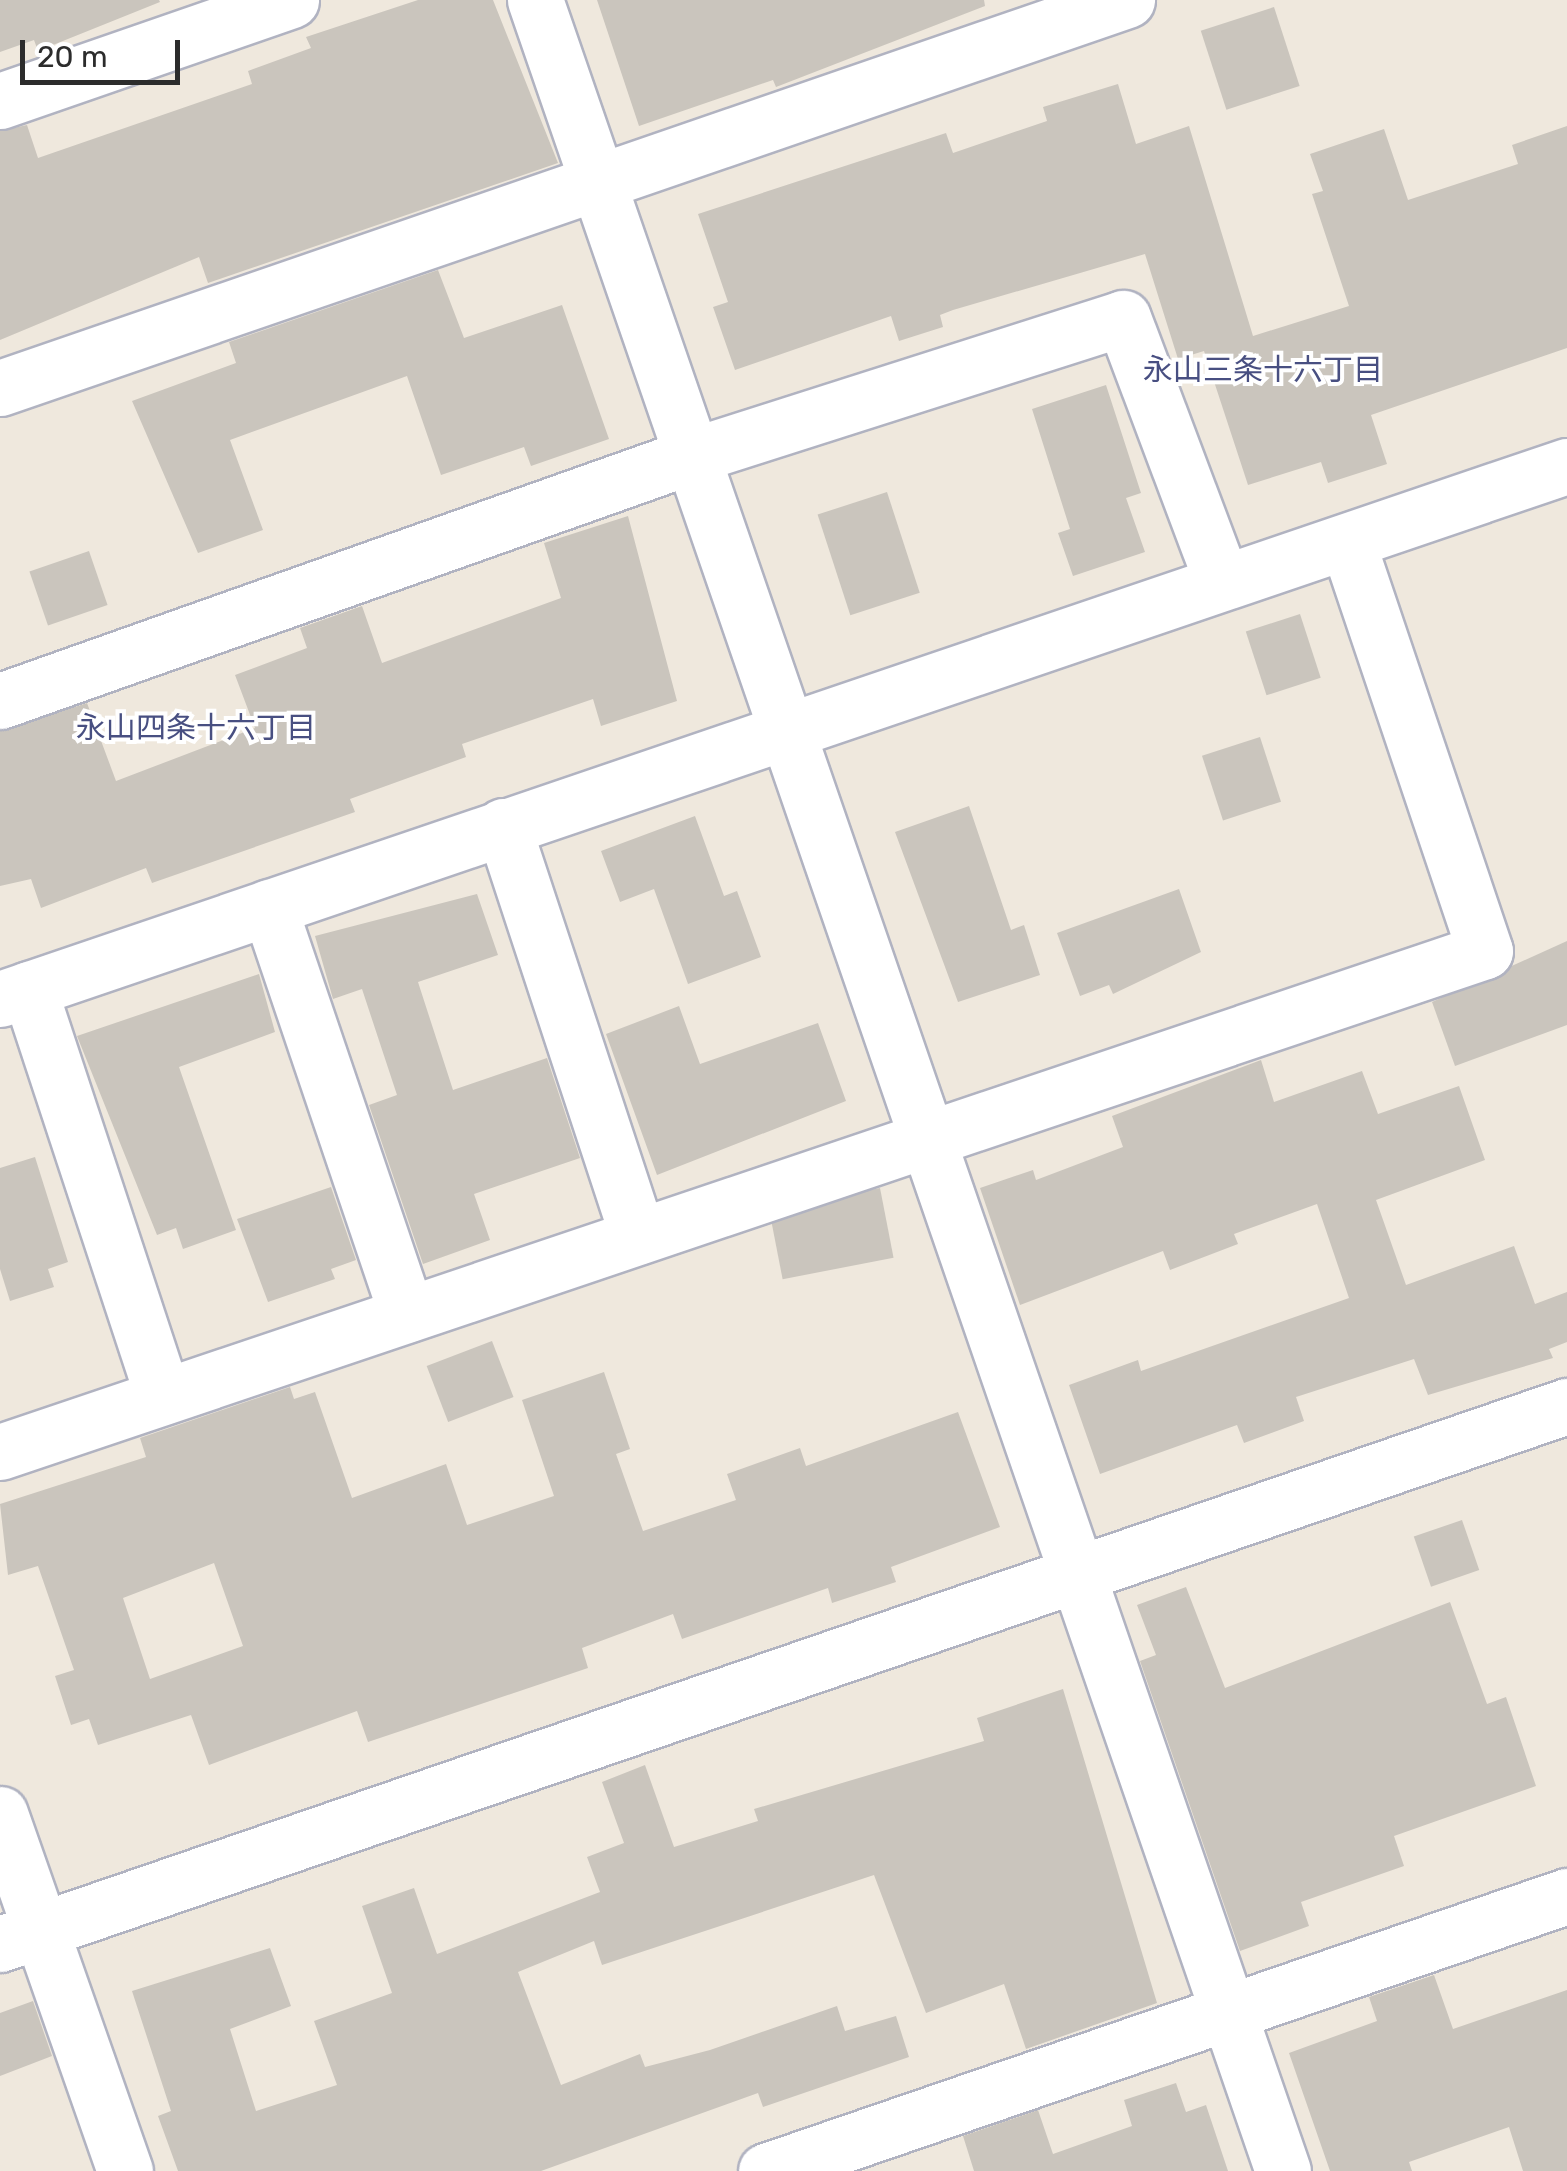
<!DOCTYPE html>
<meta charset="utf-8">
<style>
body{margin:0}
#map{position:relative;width:1567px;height:2171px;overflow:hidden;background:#efe8dd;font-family:Rubik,"Noto Sans JP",sans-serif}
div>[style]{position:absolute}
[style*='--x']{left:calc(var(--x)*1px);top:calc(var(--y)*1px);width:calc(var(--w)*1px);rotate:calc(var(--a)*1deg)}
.building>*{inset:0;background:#cac5bd;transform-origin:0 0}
.roads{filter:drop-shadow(2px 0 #b1b3c1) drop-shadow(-2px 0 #b1b3c1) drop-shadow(0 2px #b1b3c1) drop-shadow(0 -2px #b1b3c1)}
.minor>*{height:55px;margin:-27.5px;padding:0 27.5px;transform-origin:27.5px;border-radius:27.5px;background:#fff}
span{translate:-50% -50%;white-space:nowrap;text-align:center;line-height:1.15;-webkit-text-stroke:8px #fff;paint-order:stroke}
.neighbourhood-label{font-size:30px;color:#484f81}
.scale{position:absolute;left:20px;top:40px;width:160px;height:45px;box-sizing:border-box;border:5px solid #2c2c2c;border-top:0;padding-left:12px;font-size:30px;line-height:35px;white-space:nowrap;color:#2c2c2c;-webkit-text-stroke:8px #fff;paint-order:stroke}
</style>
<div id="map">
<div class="building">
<div style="clip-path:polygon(0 0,159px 0,160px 2px,38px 51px,34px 40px,0 52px)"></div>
<div style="clip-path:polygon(418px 0,493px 0,558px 163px,208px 283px,199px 257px,0 340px,0 131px,27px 125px,38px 158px,252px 84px,248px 71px,311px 48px,306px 37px)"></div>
<div style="clip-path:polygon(597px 0,984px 0,985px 6px,776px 87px,773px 80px,639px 126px)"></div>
<div style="left:1274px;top:7px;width:83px;height:77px;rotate:72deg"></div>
<div style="clip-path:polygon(1118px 84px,1136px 144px,1189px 126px,1253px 336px,1349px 306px,1312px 194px,1323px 191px,1310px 154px,1384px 129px,1408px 200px,1518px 164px,1512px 145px,1567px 126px,1567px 348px,1371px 415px,1387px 464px,1328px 483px,1321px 462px,1248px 485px,1204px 351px,1178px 359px,1145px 254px,953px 310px,940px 315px,943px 327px,899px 341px,891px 316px,735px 370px,713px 307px,728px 302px,698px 214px,946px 133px,953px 153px,1047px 121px,1043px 107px)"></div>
<div style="clip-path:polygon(438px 270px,464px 338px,562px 305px,609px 439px,531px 466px,524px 447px,441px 475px,407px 376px,230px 440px,263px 530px,198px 553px,132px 401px,236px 363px,229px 342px)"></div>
<div style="clip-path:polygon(1106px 385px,1141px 493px,1126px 498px,1145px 552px,1073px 576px,1058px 533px,1070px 529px,1032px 409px)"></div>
<div style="left:887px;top:492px;width:106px;height:73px;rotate:72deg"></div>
<div style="clip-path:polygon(628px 516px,677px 701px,601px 726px,593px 699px,462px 744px,466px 757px,350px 799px,355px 812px,152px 883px,146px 868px,41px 908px,31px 879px,0 886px,0 731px,87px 703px,116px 781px,255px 728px,235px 675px,307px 648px,300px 628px,362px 606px,382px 663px,561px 598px,544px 543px)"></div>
<div style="left:89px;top:551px;width:57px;height:63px;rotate:71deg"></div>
<div style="left:1300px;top:614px;width:67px;height:57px;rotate:72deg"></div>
<div style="left:1260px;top:737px;width:68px;height:61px;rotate:72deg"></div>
<div style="clip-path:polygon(969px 806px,1011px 930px,1024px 925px,1040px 975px,958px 1002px,895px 832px)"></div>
<div style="clip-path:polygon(695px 816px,724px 896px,737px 891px,761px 957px,688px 984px,654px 889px,620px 902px,601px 851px)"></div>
<div style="clip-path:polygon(1179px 889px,1201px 952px,1113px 994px,1109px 985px,1080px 996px,1057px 933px)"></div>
<div style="clip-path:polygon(477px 894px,498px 955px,418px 982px,453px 1090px,547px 1058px,580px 1158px,474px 1194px,490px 1240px,423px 1264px,369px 1105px,397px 1095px,362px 989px,333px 999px,315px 936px)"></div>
<div style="clip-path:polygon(1567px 941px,1567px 1025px,1455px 1066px,1432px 1002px)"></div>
<div style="clip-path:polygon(259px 974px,275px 1032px,179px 1067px,236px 1230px,183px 1249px,176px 1228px,157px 1235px,77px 1036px)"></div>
<div style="clip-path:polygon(679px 1006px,700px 1064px,818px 1023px,846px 1101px,657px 1175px,606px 1034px)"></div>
<div style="clip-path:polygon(1261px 1060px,1274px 1102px,1362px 1071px,1378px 1114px,1459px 1086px,1485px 1160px,1376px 1200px,1406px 1285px,1514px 1246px,1535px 1304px,1567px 1292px,1567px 1342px,1549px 1349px,1553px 1358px,1428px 1395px,1414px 1359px,1296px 1397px,1304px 1421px,1244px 1443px,1237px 1425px,1100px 1474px,1069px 1385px,1138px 1360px,1141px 1371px,1349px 1298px,1317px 1204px,1234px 1234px,1238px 1244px,1170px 1270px,1163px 1251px,1020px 1305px,980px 1188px,1033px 1170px,1036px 1180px,1123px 1147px,1112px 1116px)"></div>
<div style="clip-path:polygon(35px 1157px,68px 1262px,48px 1269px,54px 1287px,10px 1301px,0 1269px,0 1168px)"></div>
<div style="clip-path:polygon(331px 1187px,356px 1260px,331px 1269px,335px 1279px,268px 1302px,237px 1219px)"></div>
<div style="left:880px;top:1188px;width:71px;height:113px;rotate:79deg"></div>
<div style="left:492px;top:1341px;width:60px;height:70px;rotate:69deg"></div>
<div style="clip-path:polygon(evenodd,604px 1372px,630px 1449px,616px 1454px,643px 1531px,736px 1500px,727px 1474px,800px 1448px,806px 1466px,958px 1412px,1000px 1527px,891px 1567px,896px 1582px,832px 1603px,828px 1588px,682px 1639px,673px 1614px,582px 1648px,588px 1668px,368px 1742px,357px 1711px,209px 1765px,191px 1715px,98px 1745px,89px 1719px,71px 1725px,55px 1676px,74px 1670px,38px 1566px,8px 1575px,0 1504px,146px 1457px,140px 1438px,290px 1387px,294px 1399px,315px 1392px,352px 1498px,446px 1464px,467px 1525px,554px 1496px,522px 1400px,604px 1372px,214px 1563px,243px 1646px,150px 1679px,123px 1598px,214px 1563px)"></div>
<div style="left:1462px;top:1520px;width:53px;height:51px;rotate:71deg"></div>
<div style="clip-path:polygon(1186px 1587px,1225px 1688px,1450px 1602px,1487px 1704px,1506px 1697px,1536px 1786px,1394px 1836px,1404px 1866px,1301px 1902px,1309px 1926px,1240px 1951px,1140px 1661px,1156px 1655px,1137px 1605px)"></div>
<div style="clip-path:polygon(1063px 1689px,1157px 2003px,1026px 2049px,1004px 1984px,926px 2013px,874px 1875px,602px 1965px,594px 1941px,518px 1972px,561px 2085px,640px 2054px,645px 2067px,710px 2050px,837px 2006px,845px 2031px,896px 2016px,909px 2057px,763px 2107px,758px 2093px,541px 2171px,178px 2171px,158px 2116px,171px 2111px,132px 1991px,270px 1948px,291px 2006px,230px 2029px,256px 2111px,337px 2085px,314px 2021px,392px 1993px,362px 1906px,414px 1888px,437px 1954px,600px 1892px,587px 1857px,624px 1843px,602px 1782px,645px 1765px,674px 1847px,758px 1821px,754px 1809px,984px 1741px,977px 1718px)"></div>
<div style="clip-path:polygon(1434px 1975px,1453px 2029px,1567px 1990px,1567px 2171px,1523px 2171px,1509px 2127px,1409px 2162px,1412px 2171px,1330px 2171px,1289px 2053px,1377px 2021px,1369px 1997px)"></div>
<div style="clip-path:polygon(33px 2001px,52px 2056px,0 2076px,0 2013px)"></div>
<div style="clip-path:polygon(1176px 2083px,1186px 2112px,1206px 2105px,1228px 2171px,974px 2171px,963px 2136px,1038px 2110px,1053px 2154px,1132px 2126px,1124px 2100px)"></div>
</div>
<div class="roads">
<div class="minor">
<div style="--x:535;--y:0;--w:2296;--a:70.99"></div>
<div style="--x:0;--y:101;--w:308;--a:-19.1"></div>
<div style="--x:0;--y:388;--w:1192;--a:-19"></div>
<div style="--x:0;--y:701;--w:736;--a:-19.52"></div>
<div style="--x:694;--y:455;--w:450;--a:-17.7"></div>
<div style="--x:1123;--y:318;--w:282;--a:69.4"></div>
<div style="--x:503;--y:826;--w:432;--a:71.8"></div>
<div style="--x:269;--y:907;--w:430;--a:71.3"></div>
<div style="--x:29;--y:989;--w:429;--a:71.8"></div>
<div style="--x:0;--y:999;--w:1655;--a:-18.79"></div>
<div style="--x:0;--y:1452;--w:1567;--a:-18.64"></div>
<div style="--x:1485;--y:951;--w:430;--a:-108.6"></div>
<div style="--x:0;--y:1814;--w:378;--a:70.7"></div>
<div style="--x:0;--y:1944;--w:1657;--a:-18.95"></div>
<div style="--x:766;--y:2171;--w:847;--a:-18.95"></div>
</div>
</div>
<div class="neighbourhood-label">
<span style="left:1263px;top:370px">永山三条十六丁目</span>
<span style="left:196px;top:728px">永山四条十六丁目</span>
</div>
<div class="scale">20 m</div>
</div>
